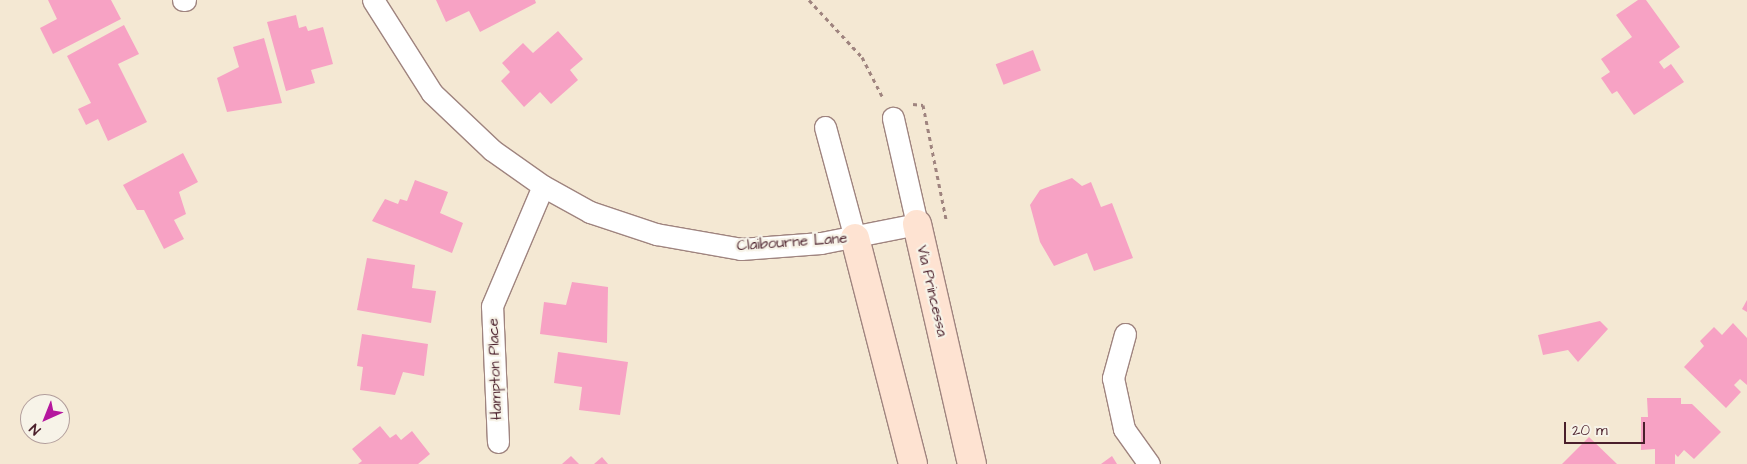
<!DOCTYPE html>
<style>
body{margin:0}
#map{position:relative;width:1747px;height:464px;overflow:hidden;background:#f4e8d3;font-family:"Architects Daughter",sans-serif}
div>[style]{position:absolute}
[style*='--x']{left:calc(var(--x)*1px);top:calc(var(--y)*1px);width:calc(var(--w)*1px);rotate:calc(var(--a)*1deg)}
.building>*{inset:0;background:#f7a2c4;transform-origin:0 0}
.path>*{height:3px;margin-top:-1.5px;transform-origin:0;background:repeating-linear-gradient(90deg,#9f847f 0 4px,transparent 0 8px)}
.roads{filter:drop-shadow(1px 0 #9f847f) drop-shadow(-1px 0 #9f847f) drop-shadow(0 1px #9f847f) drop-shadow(0 -1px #9f847f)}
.street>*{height:21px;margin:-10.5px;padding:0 10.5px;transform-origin:10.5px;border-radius:10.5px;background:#fff}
.secondary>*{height:28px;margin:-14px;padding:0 14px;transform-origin:14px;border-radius:14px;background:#fee3d2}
span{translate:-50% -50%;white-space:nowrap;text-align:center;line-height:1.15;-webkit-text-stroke:4.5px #f7f3e8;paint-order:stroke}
.street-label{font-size:15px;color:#4a1f2b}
.north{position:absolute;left:20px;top:394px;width:50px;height:50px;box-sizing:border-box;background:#f7f3e8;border:1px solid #b29e9c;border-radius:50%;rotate:224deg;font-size:14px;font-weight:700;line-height:20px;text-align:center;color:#4a1f2b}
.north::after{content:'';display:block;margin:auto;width:18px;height:22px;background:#b5179e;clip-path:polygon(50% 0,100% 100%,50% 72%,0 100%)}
.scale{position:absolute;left:1564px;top:422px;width:81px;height:22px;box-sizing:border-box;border:2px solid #4a1f2b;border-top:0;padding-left:6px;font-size:15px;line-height:18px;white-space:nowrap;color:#4a1f2b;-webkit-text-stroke:4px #f7f3e8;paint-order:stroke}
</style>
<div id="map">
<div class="building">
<div style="clip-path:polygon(48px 0,111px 0,121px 19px,53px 54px,40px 28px,57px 19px)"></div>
<div style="clip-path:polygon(436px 0,535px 0,536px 3px,480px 32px,469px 11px,446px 22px)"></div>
<div style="clip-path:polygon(1638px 0,1646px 0,1680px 47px,1659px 62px,1664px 69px,1671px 64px,1684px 82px,1634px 115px,1617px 91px,1612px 94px,1601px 78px,1610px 72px,1601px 59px,1632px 37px,1616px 15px)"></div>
<div style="clip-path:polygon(296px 15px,299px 28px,306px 26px,308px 31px,323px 27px,333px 64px,311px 70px,315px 83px,286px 91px,267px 22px)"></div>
<div style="clip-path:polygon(124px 25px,139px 54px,118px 64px,147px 122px,108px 141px,98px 119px,86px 125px,78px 109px,91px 103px,67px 56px)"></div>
<div style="clip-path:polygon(558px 31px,583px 59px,570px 70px,578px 80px,551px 104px,540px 92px,524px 107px,501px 81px,510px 72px,502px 63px,523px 43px,533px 53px)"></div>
<div style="clip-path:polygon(264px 38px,282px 103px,227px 112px,217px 78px,239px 67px,233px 47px)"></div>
<div style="left:1033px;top:50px;width:22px;height:40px;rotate:69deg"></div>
<div style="clip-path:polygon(183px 153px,198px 182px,179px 192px,186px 214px,174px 220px,184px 239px,164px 249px,144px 210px,137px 210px,123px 185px)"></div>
<div style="clip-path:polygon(1072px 178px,1082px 186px,1091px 182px,1101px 207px,1112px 203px,1133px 258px,1094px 271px,1087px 253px,1054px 266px,1040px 242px,1030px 205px,1040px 190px)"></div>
<div style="clip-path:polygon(415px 180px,448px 192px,440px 213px,463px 223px,452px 253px,372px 221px,385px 199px,398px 204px,400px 199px,407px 201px)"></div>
<div style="clip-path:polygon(367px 258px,415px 265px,412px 288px,436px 291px,431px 323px,357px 310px)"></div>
<div style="clip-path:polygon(572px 282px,608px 287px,607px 343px,540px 334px,544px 302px,566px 305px)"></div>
<div style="clip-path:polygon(1747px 300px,1747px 312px,1742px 309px)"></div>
<div style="clip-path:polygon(1600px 321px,1608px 329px,1578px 362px,1568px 350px,1543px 355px,1538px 335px)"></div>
<div style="clip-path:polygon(1733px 323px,1747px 338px,1747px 385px,1740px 379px,1734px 385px,1741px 392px,1726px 408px,1684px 367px,1704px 346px,1700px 341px,1714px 327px,1722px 335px)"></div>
<div style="clip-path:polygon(362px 334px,428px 344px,424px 376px,403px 372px,395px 395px,360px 390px,363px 367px,357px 366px)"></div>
<div style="clip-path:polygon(558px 352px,628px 362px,620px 415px,579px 410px,582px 387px,554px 383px)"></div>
<div style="clip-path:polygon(1647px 398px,1681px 398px,1681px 404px,1692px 404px,1721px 432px,1694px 459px,1684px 450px,1678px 457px,1675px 454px,1675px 464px,1655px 464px,1655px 449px,1641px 450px,1641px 417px,1648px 417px)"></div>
<div style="clip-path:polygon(380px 426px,390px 438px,396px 434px,401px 440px,412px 431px,430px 454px,418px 464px,358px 464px,362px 461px,352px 449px)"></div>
<div style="clip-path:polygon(1589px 437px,1617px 464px,1562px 464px)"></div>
<div style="clip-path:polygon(571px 456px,579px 464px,562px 464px)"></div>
<div style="clip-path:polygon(1112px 456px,1117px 464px,1101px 464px)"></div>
<div style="clip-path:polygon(602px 457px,608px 464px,594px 464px)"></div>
</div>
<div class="path">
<div style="--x:809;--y:0;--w:78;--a:47.1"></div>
<div style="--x:862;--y:57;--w:44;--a:62.9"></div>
<div style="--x:913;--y:104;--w:10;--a:6"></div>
<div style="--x:923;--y:105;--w:116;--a:78.6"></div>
</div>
<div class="roads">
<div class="street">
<div style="--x:183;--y:0;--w:2;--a:0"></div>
<div style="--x:373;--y:0;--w:110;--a:57.6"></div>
<div style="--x:432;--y:93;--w:83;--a:43.5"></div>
<div style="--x:492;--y:150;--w:62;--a:35.2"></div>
<div style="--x:543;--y:186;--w:54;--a:29"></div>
<div style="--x:590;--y:212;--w:70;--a:18.4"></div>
<div style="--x:656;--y:234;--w:86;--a:10"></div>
<div style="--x:741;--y:249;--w:80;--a:-4.3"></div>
<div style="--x:821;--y:243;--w:98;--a:-11.2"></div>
<div style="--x:917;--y:224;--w:109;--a:-102.8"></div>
<div style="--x:825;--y:127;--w:115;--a:74.9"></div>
<div style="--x:1125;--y:334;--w:46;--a:105.3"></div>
<div style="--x:1113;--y:378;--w:52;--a:77.8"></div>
<div style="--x:1124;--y:429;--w:43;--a:54.5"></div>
<div style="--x:498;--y:442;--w:136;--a:-92.5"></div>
<div style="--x:492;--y:306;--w:130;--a:-67"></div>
</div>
<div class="secondary">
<div style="--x:917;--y:224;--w:246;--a:77.1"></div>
<div style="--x:855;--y:238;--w:233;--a:75.6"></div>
</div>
</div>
<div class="street-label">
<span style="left:792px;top:242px;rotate:-4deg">Claibourne Lane</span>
<span style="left:932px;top:291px;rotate:77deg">Via Princessa</span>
<span style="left:495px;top:369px;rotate:-92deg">Hampton Place</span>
</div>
<div class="north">N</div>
<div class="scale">20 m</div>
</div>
